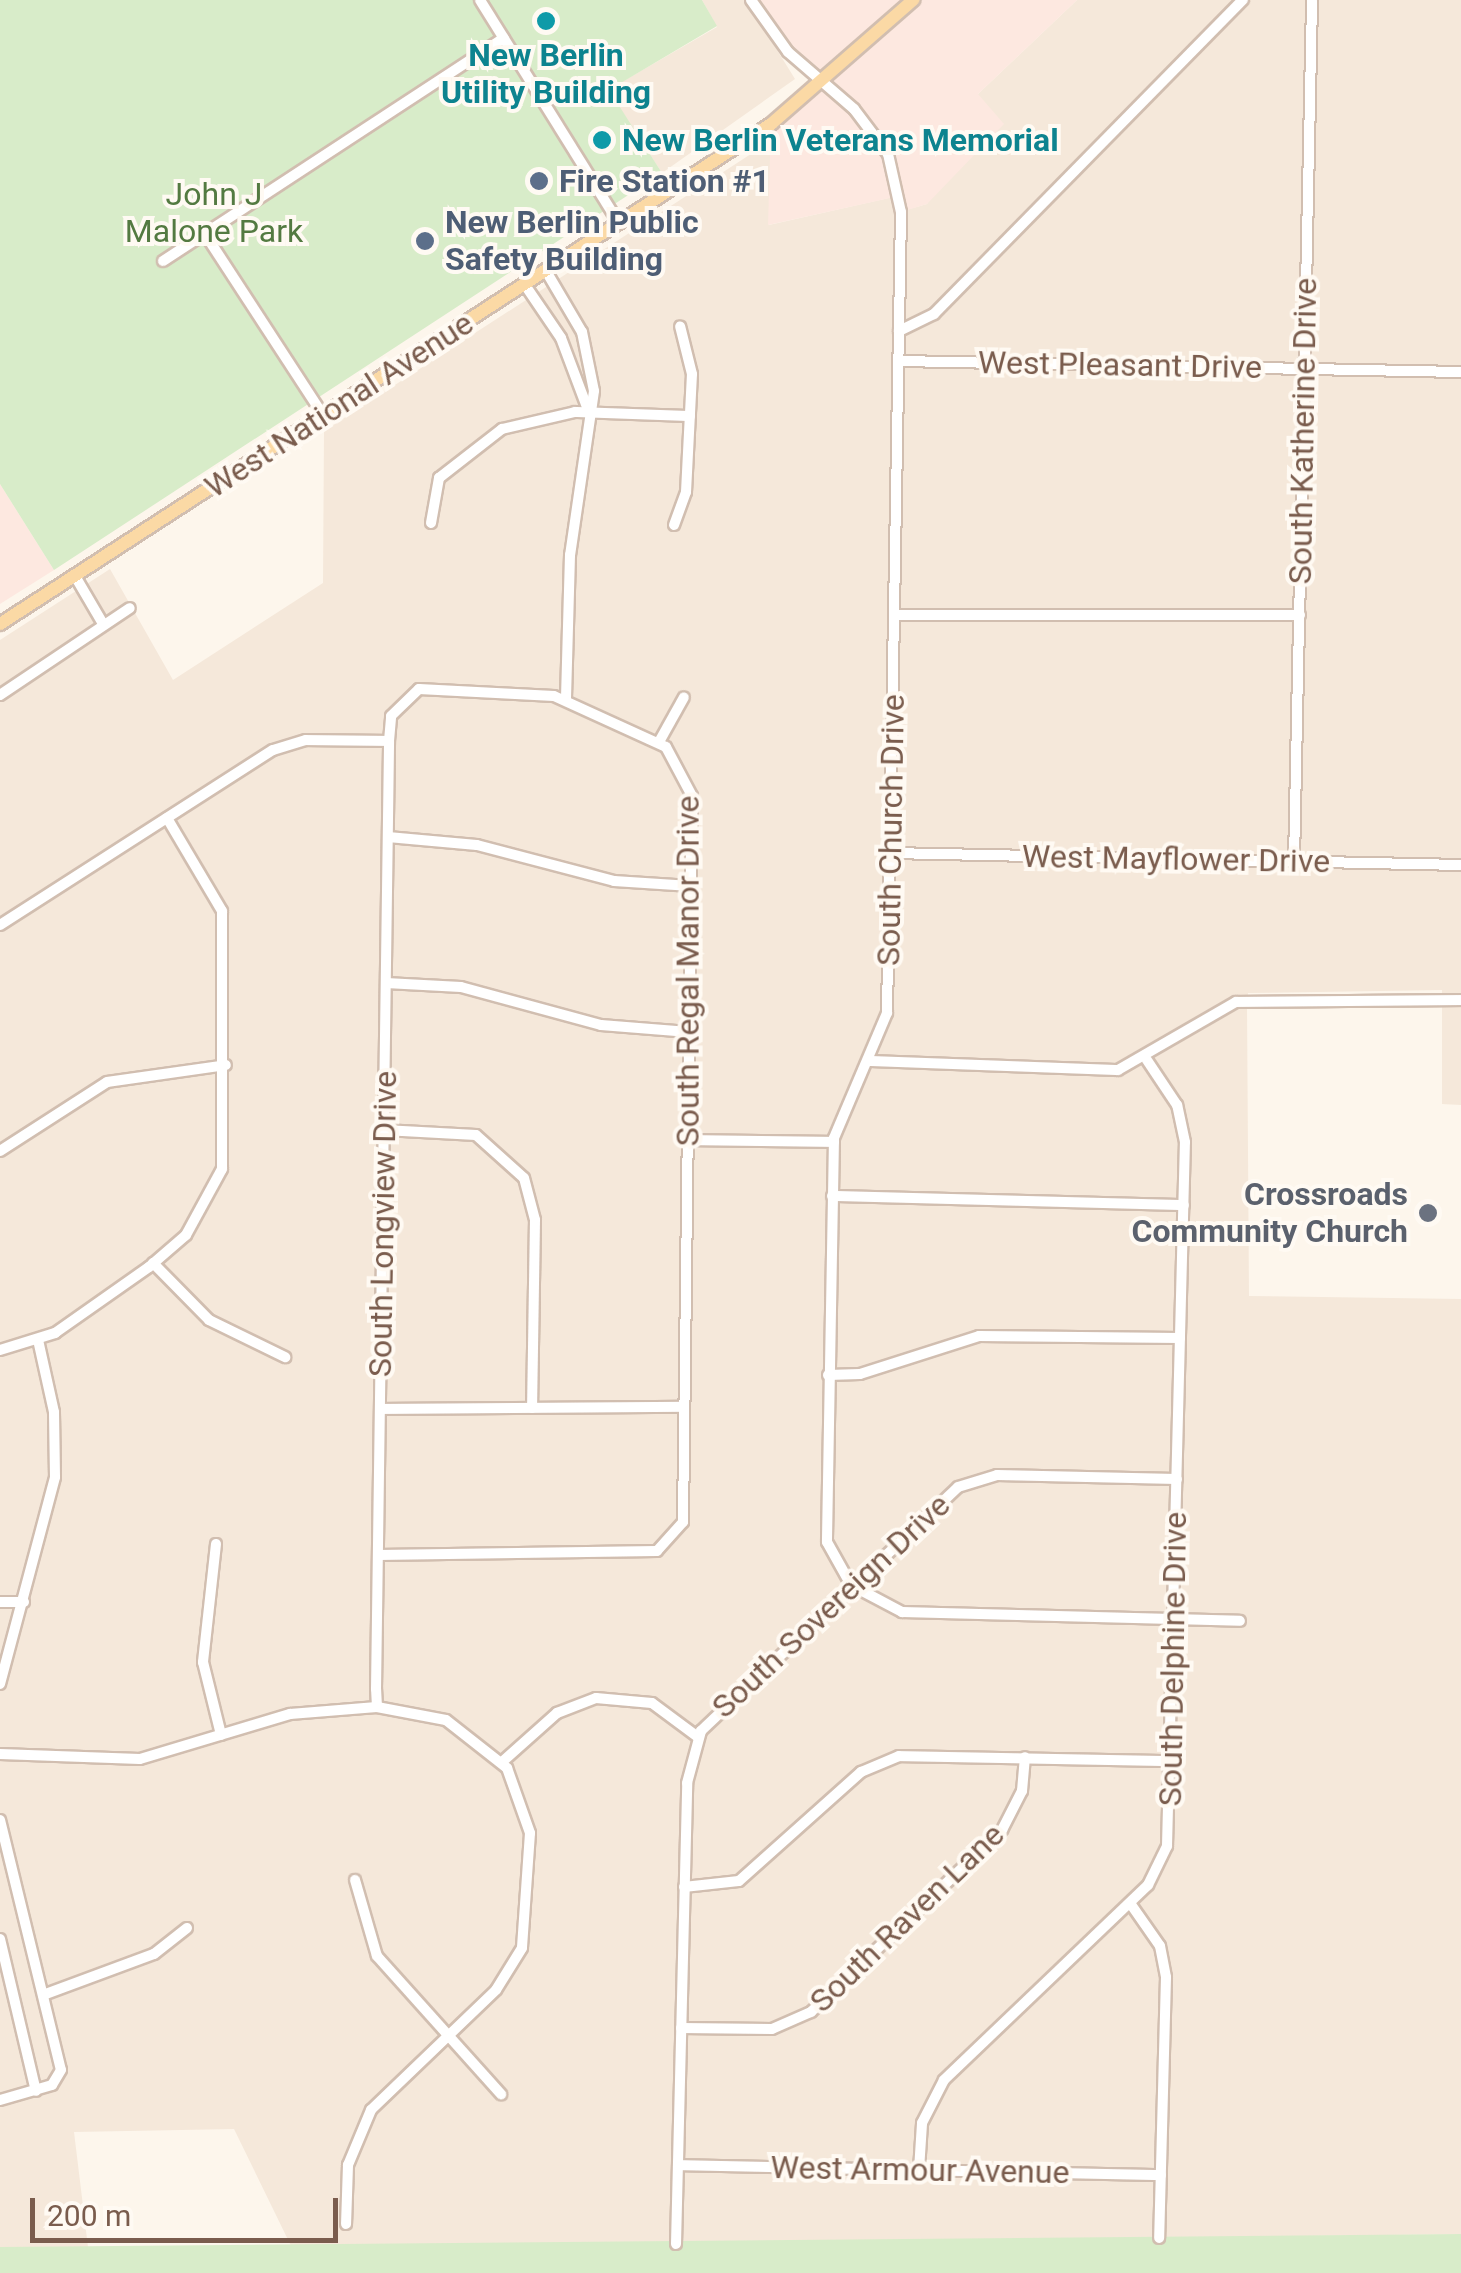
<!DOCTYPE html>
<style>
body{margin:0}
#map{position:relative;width:1461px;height:2273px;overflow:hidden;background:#fdf6ec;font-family:Roboto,sans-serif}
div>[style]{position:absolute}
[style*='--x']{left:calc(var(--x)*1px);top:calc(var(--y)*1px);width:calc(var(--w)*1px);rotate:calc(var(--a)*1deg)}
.residential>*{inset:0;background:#f5e8da}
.commercial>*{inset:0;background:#fde8e0}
.green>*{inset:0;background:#d8ecc9}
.roads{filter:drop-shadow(2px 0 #d1beb0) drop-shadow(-2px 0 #d1beb0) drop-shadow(0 2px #d1beb0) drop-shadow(0 -2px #d1beb0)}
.minor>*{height:10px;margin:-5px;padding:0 5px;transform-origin:5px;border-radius:5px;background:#fff}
.major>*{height:12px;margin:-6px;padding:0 6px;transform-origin:6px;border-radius:6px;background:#fbd9a5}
.dots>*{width:28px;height:28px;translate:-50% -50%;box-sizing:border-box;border:5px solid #fffaf3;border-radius:50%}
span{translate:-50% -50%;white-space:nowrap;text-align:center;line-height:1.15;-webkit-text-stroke:8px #fffaf3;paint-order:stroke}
.culture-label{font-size:32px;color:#0d838f;font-weight:700}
.left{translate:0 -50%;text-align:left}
.service-label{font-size:32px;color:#4e5e75;font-weight:700}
.park-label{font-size:32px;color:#537a41}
.street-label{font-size:32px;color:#7a5c4d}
.worship-label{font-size:32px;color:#5b616d;font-weight:700}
.right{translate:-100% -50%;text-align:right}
.scale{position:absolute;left:30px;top:2198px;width:308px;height:45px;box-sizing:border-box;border:5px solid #7a5c4d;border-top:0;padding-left:12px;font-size:30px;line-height:35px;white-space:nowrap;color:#7a5c4d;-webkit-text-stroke:8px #fffaf3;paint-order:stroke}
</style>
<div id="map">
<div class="residential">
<div style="clip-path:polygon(702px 0,746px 0,795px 79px,662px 173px,608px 90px,717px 27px)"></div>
<div style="clip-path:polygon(1077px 0,1461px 0,1461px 1105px,1442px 1104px,1442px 990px,1248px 993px,1247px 1006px,1249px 1296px,1461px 1299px,1461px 2234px,293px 2250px,234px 2129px,74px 2132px,88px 2247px,0 2247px,0 640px,110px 569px,173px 680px,323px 583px,324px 431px,771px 141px,769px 225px,893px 197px,895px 213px,927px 204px,978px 94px)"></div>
</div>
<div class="commercial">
<div style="clip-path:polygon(751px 0,1077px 0,978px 94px,1004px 124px,927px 204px,901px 212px,899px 196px,768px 225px,771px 124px,824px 84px)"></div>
<div style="clip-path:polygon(0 484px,54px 570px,0 604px)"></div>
</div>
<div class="green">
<div style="clip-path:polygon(0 0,702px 0,717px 26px,609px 90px,662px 173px,54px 570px,0 484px)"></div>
<div style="clip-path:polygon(1461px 2234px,1461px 2273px,0 2273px,0 2247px)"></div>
</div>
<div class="roads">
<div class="minor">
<div style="--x:480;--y:0;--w:263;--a:58.1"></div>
<div style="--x:751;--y:0;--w:64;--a:54.6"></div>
<div style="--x:788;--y:52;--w:87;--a:40.8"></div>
<div style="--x:854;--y:109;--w:56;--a:52.9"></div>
<div style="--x:888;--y:154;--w:59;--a:77.4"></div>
<div style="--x:901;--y:212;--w:801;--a:91"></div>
<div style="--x:887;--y:1013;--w:136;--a:113"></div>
<div style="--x:834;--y:1138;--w:404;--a:91"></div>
<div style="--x:827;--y:1542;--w:49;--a:60.8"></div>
<div style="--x:851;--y:1585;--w:58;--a:27.9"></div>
<div style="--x:902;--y:1612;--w:338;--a:1.5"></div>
<div style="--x:205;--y:234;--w:216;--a:56.9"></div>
<div style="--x:163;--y:261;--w:407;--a:-33.2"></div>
<div style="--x:546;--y:271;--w:71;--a:59.5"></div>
<div style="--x:582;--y:332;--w:60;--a:78.5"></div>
<div style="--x:594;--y:391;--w:166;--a:98.3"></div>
<div style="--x:570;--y:555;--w:144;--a:91.6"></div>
<div style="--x:525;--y:285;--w:64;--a:55.8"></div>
<div style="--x:561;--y:338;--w:77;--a:69.4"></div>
<div style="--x:899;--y:331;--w:39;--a:-26"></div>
<div style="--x:934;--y:314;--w:441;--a:-45.5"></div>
<div style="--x:899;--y:361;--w:562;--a:1.12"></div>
<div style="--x:431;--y:523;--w:46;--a:-79.9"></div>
<div style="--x:439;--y:478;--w:80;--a:-37.9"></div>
<div style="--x:502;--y:429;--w:75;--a:-13.1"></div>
<div style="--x:575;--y:412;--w:115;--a:2"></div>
<div style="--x:674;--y:525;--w:35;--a:-70"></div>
<div style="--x:686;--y:492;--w:118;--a:-87.1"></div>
<div style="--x:692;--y:374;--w:49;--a:-104"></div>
<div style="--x:75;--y:576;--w:56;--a:59.7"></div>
<div style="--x:894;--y:615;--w:406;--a:0"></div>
<div style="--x:0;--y:695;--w:156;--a:-33.8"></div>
<div style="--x:659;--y:742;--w:51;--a:-60.9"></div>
<div style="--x:388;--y:837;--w:89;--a:5.1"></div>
<div style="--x:477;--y:845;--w:142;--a:14.7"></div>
<div style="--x:614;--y:881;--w:77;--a:3.7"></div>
<div style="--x:890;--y:853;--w:571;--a:1.2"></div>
<div style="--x:1294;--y:861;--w:861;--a:-88.8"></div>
<div style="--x:0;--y:925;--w:324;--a:-32.7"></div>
<div style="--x:273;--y:750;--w:34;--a:-17"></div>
<div style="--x:306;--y:740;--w:83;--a:0.7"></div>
<div style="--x:386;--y:983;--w:75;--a:3.1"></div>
<div style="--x:461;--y:987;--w:145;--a:15.2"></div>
<div style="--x:601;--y:1025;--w:88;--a:4.5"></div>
<div style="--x:869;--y:1061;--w:249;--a:2.1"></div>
<div style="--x:1118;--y:1070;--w:136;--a:-30"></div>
<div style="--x:1236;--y:1002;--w:225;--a:-0.5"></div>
<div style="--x:384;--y:1130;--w:92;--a:3.1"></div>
<div style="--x:476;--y:1135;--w:64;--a:41.9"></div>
<div style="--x:524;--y:1178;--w:43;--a:75.3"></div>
<div style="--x:535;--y:1220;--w:188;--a:90.9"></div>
<div style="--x:688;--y:1140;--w:146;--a:0.8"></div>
<div style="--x:0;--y:1151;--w:127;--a:-32.8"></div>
<div style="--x:107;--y:1082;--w:120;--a:-8.1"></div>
<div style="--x:832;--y:1196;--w:352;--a:1.5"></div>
<div style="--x:153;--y:1263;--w:80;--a:45.5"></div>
<div style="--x:209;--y:1320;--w:85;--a:26"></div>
<div style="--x:0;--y:1350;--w:58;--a:-17.2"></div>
<div style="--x:55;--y:1333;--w:115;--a:-35.1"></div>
<div style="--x:149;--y:1267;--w:49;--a:-40.9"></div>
<div style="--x:186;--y:1235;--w:75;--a:-61.4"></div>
<div style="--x:222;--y:1169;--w:258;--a:-90"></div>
<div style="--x:222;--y:911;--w:108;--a:-120.6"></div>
<div style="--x:828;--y:1375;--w:32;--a:-2"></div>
<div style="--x:860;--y:1374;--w:125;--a:-17.7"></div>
<div style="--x:979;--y:1336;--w:201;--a:0.6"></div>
<div style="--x:380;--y:1409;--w:304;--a:-0.4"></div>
<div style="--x:216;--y:1544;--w:119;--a:96.3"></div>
<div style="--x:203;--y:1662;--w:75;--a:76.1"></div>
<div style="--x:0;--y:1602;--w:24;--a:0"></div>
<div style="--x:0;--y:1684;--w:214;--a:-75.1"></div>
<div style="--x:55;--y:1477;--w:65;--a:-90.9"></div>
<div style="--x:54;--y:1412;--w:74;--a:-102.5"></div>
<div style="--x:377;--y:1707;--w:18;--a:-93"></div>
<div style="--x:376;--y:1689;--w:948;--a:-89.21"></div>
<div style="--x:389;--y:741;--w:25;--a:-85"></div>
<div style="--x:391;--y:716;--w:39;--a:-44"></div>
<div style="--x:419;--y:689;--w:135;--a:3"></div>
<div style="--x:554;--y:696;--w:123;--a:24.5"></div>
<div style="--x:666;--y:747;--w:55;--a:62"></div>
<div style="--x:692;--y:796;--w:726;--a:90.71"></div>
<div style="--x:683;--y:1522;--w:39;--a:132"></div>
<div style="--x:657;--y:1551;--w:279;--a:179.2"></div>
<div style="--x:0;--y:1754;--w:140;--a:2"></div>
<div style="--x:140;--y:1759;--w:157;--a:-16.7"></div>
<div style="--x:290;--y:1714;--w:87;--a:-4.6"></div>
<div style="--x:377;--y:1707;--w:70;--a:10.7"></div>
<div style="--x:446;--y:1720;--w:78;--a:38.2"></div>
<div style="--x:507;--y:1768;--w:69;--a:70.5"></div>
<div style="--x:530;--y:1833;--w:115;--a:94"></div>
<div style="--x:522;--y:1948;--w:49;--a:121.8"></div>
<div style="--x:496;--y:1990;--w:173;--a:136.2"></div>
<div style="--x:371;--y:2110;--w:60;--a:112.7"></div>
<div style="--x:348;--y:2165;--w:59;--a:91.9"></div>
<div style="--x:502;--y:1762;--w:74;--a:-41.7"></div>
<div style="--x:557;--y:1713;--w:42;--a:-21"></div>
<div style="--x:596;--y:1698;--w:56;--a:5.1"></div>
<div style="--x:652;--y:1703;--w:57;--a:36.5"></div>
<div style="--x:0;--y:1820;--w:257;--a:76.3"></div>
<div style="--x:61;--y:2070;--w:17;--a:121"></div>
<div style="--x:52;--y:2085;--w:54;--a:163.9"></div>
<div style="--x:355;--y:1880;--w:79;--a:73.9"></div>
<div style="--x:377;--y:1956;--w:186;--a:48.1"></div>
<div style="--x:684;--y:1887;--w:55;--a:-6.2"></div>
<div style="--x:739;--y:1881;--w:164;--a:-41.8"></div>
<div style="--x:861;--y:1772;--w:41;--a:-22.8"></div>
<div style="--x:899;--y:1756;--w:272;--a:1.1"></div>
<div style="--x:1130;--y:1903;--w:52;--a:55.1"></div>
<div style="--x:1160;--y:1946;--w:32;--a:79"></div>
<div style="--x:1166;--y:1977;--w:261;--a:91.5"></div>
<div style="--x:0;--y:1939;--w:156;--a:76.7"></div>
<div style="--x:43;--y:1995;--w:118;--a:-20.3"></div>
<div style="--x:154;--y:1954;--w:42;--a:-38.2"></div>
<div style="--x:681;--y:2028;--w:91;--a:0.6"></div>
<div style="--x:772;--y:2029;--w:43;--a:-23.6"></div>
<div style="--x:811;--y:2012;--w:264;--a:-43.6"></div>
<div style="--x:1002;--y:1830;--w:44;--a:-62.9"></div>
<div style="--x:1022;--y:1791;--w:34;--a:-85"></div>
<div style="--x:678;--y:2165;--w:483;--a:1.2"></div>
<div style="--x:919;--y:2170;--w:47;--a:-86.3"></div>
<div style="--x:922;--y:2123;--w:48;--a:-62.9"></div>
<div style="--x:944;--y:2080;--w:282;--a:-43.7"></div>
<div style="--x:1148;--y:1885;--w:43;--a:-64"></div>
<div style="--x:1167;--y:1846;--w:704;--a:-88.54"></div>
<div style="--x:1185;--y:1142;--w:38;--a:-102"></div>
<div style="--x:1177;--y:1105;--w:54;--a:-123.7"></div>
<div style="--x:676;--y:2244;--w:461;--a:-88.6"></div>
<div style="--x:687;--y:1783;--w:54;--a:-74.9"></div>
<div style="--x:701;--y:1731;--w:354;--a:-43.5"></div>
<div style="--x:958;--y:1487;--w:41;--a:-17.1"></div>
<div style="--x:997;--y:1475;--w:180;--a:1.3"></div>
</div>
<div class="major">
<div style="--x:0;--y:624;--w:919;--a:-32.96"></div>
<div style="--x:771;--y:124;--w:189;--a:-41.1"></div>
</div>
</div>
<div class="dots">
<div style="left:546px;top:21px;background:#0f9aa8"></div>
<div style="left:602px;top:140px;background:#0f9aa8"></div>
<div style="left:539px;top:181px;background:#5c6f8a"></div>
<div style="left:425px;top:241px;background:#5c6f8a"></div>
<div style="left:1428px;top:1213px;background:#6b7280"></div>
</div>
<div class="culture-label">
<span style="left:546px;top:74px">New Berlin<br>Utility Building</span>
<span class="left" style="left:622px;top:140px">New Berlin Veterans Memorial</span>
</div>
<div class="service-label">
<span class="left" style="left:559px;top:181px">Fire Station #1</span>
<span class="left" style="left:445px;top:241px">New Berlin Public<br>Safety Building</span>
</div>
<div class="park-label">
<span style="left:214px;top:213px">John J<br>Malone Park</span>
</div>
<div class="street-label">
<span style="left:1120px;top:365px;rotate:1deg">West Pleasant Drive</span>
<span style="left:339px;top:405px;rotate:-33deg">West National Avenue</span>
<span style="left:1303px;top:431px;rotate:-89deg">South Katherine Drive</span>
<span style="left:891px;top:830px;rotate:-89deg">South Church Drive</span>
<span style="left:1176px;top:859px;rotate:1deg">West Mayflower Drive</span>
<span style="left:688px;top:971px;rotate:-90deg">South Regal Manor Drive</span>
<span style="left:383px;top:1224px;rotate:-89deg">South Longview Drive</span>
<span style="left:831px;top:1606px;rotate:-43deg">South Sovereign Drive</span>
<span style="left:1173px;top:1659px;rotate:-89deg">South Delphine Drive</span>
<span style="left:907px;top:1918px;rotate:-44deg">South Raven Lane</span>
<span style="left:920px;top:2170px;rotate:1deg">West Armour Avenue</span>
</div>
<div class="worship-label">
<span class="right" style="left:1408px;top:1213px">Crossroads<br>Community Church</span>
</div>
<div class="scale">200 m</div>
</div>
